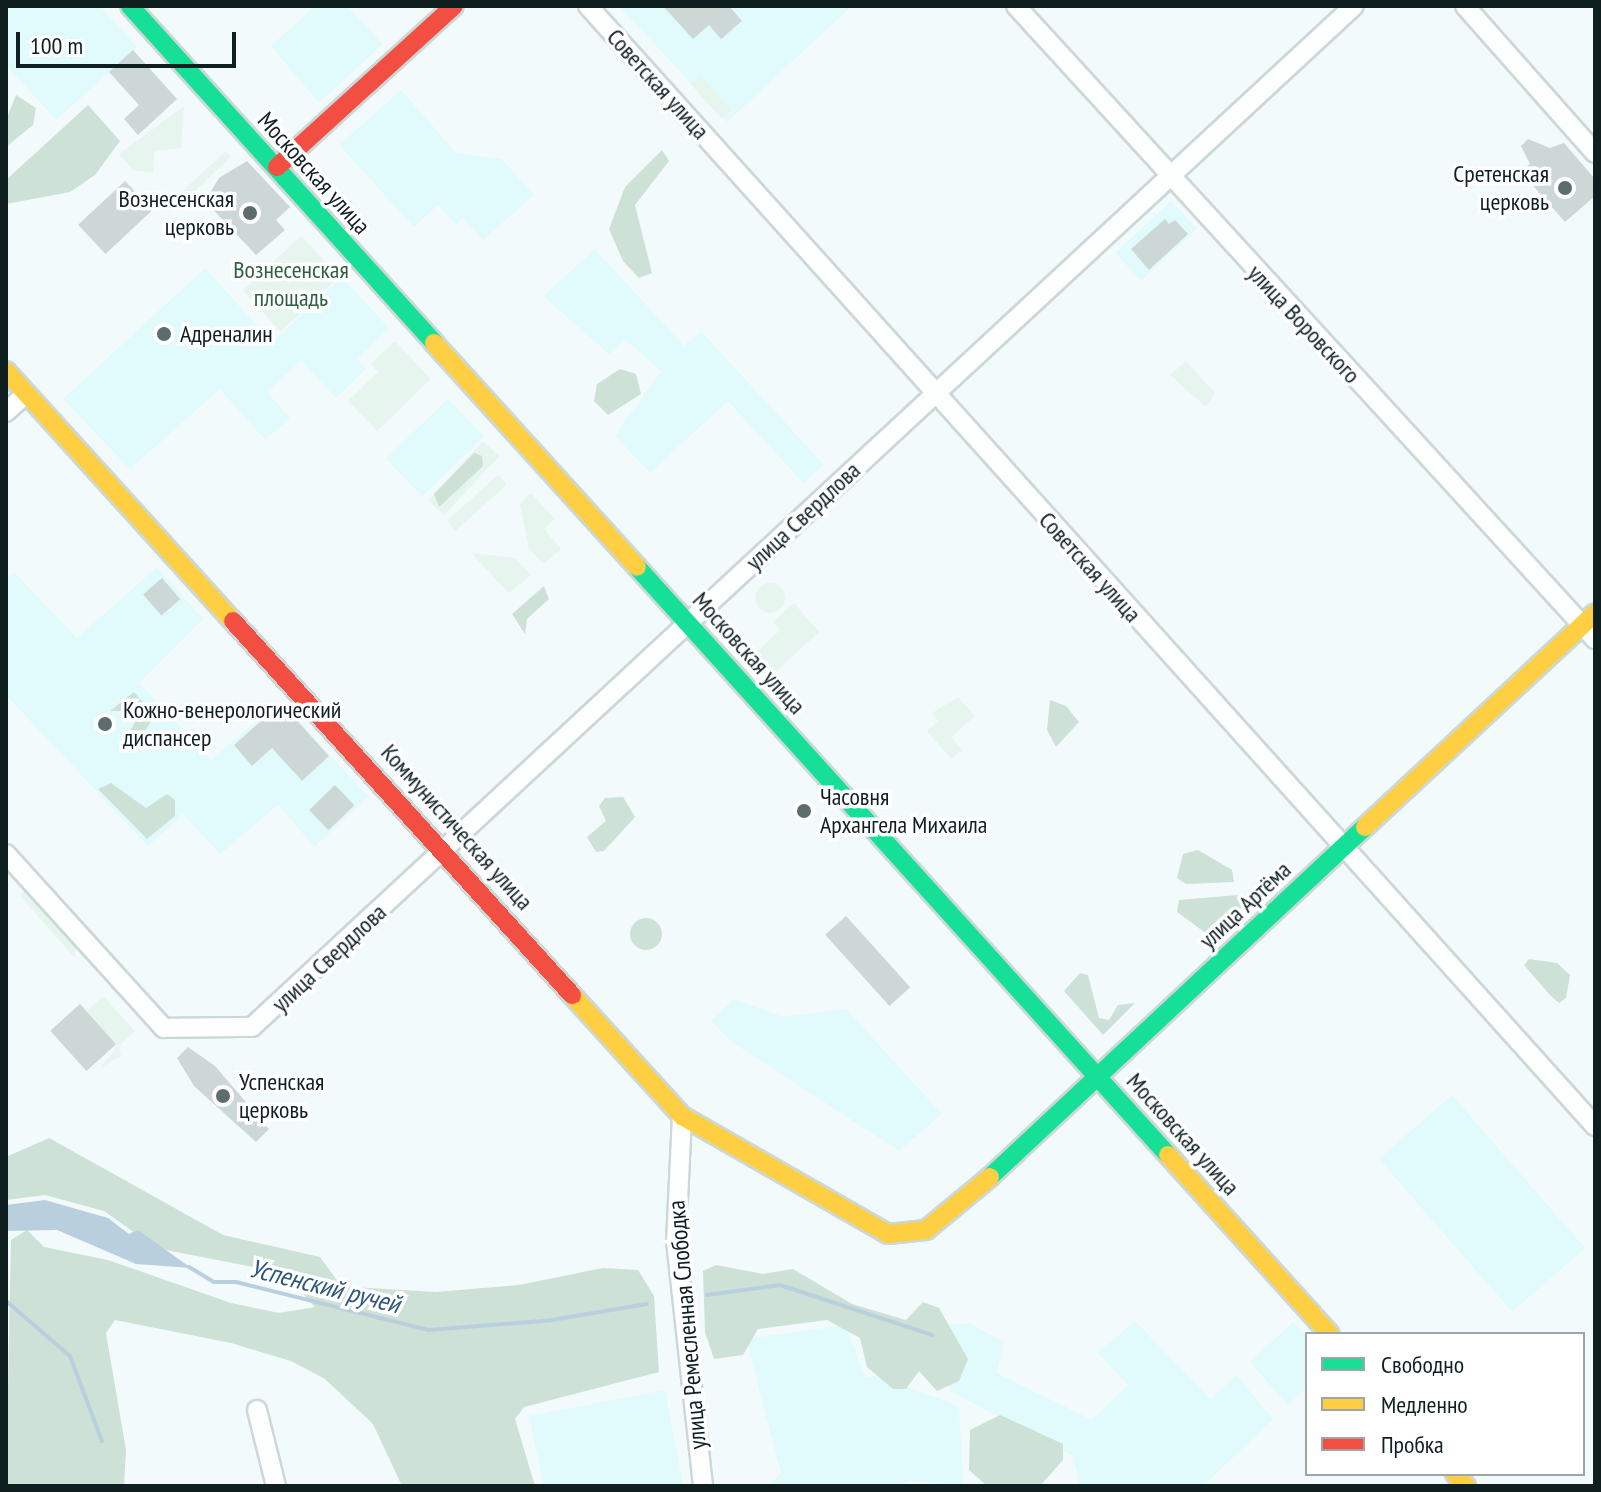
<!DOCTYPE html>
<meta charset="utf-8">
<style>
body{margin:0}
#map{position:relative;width:1601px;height:1492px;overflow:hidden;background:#f2fafb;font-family:"PT Sans Narrow",sans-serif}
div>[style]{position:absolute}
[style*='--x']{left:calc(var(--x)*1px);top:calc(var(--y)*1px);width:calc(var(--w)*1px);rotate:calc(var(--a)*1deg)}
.built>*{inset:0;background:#e1fbfc;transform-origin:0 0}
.green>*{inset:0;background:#e6f6ee;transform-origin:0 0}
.round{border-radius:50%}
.forest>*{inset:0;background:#cde1d7}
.water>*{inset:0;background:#bacfde}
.stream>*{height:4px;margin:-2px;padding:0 2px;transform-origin:2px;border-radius:2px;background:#bacfde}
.building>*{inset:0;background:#cdd7d6;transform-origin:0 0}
.roads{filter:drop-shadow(2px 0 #ccd8d8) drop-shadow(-2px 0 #ccd8d8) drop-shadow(0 2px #ccd8d8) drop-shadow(0 -2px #ccd8d8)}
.street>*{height:18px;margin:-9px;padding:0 9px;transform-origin:9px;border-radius:9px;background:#fdfefe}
.fast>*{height:18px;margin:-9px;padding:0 9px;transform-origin:9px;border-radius:9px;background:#16e098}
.slow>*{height:18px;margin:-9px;padding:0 9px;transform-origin:9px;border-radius:9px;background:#ffcf43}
.jam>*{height:18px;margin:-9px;padding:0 9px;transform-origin:9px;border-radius:9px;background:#f24e42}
.dots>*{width:22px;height:22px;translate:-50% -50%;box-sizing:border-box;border:4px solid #fff;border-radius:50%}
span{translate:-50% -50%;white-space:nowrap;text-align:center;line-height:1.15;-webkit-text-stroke:7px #fff;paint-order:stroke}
.street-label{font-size:24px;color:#0f1f20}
.poi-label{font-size:24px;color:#0f1f20}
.right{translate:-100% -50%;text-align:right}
.left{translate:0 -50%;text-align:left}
.park-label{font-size:24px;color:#2e6043}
.water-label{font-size:26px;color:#2e5779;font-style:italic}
.frame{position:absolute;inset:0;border:8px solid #0f1f20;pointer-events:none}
.legend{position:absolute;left:1305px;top:1332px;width:280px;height:144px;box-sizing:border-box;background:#fff;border:2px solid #9fa5a6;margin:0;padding:10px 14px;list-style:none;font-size:24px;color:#0f1f20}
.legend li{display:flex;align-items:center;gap:16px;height:40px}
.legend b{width:40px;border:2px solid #9fa5a6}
.scale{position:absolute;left:16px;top:32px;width:220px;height:36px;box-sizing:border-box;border:4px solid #0f1f20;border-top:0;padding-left:10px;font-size:24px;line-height:28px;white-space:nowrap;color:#0f1f20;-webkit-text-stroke:6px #fff;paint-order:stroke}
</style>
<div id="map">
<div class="built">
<div style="clip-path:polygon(6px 6px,100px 6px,137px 47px,56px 120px,6px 65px)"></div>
<div style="clip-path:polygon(315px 6px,347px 6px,383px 44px,319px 103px,271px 46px)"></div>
<div style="clip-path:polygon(619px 6px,852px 6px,727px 122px)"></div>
<div style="clip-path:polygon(401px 90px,456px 153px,502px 159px,534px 195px,483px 240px,463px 218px,456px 225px,438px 205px,414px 227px,339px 145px)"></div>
<div style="left:1171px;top:201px;width:38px;height:76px;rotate:47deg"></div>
<div style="clip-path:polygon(595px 249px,684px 346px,701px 331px,824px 465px,803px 483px,728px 401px,650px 473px,615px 436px,661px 371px,625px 339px,609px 354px,543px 296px)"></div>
<div style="clip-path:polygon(205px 268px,272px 342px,342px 277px,389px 328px,357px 359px,366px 369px,336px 398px,301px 361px,267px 392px,290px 418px,265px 440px,220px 389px,130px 469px,63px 399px)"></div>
<div style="left:448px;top:399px;width:52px;height:86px;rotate:46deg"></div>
<div style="clip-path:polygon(157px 567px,203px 619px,139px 683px,211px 760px,280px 701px,368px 796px,315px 847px,278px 805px,220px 854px,183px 814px,148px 846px,6px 695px,6px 579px,14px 572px,77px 638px)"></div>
<div style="clip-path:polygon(734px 999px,783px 1017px,846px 1009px,942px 1114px,899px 1151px,732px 1042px,711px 1021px)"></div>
<div style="left:1452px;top:1095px;width:203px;height:97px;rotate:49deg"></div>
<div style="clip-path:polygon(1135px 1321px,1211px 1399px,1236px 1375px,1273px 1419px,1203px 1486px,1080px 1486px,1073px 1456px,950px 1391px,950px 1325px,969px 1323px,1004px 1342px,997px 1373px,1092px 1420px,1128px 1385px,1098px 1353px)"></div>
<div style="clip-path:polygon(1293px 1322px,1307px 1337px,1307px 1387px,1288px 1405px,1250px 1362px)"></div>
<div style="clip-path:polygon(845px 1325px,865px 1377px,902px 1375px,906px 1387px,959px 1406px,963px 1486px,909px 1481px,901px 1486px,768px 1486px,781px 1473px,746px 1339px)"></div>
<div style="clip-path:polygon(665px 1390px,683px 1486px,544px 1486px,529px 1416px)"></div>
</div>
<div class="green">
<div style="left:700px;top:75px;width:47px;height:13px;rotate:48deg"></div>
<div style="clip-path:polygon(184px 106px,181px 148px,154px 151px,153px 172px,134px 171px,119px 154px)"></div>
<div style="clip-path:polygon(226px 151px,231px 157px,176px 209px,169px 203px)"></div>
<div style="left:301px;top:236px;width:56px;height:80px;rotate:47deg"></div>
<div style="clip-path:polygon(395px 341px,431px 379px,377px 431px,348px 401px,378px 372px,371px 364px)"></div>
<div style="clip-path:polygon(1186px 361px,1215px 393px,1206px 407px,1170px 375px)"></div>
<div style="left:483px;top:441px;width:22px;height:81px;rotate:43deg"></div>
<div style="left:498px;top:475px;width:13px;height:69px;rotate:48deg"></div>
<div style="clip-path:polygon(531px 493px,555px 519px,544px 529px,561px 549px,543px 564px,529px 549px,520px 504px)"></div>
<div style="clip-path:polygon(471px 553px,515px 558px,531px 575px,509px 593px)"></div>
<div class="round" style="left:755px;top:583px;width:30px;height:30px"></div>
<div style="clip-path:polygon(794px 603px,819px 632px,772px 675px,754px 655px,780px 630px,773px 622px)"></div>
<div style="clip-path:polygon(958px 697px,975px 716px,951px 737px,962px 750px,951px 759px,927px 731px,938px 721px,932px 713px)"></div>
<div style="clip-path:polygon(26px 888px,76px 945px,75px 958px,20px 896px)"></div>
<div style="clip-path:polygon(103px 996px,135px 1031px,119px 1046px,121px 1056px,100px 1068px,118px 1046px,87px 1011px)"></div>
</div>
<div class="forest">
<div style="clip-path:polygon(16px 95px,36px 108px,33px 125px,6px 147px,6px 120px)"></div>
<div style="clip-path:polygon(88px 105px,120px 141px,95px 175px,70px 192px,6px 204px,6px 180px)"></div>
<div style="clip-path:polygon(662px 150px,669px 161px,635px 205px,652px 273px,639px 278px,623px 261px,609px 229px,625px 187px)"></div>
<div style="clip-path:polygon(620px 369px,636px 374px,641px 394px,608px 415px,594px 401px,597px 384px)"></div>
<div style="clip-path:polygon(474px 453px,482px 456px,483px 466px,439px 507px,434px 494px)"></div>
<div style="clip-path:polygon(544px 586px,549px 599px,527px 619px,525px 634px,512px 614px)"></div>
<div style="clip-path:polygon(134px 692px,155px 716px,138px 740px,128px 735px,137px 718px,131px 711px,110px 711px)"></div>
<div style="clip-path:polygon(1050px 700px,1066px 706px,1079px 722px,1056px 747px,1047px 730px)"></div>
<div style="clip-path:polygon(111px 783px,146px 808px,167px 794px,175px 800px,175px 816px,147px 839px,98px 789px)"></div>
<div style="clip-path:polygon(623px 797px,635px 817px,604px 851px,596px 852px,587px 837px,606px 821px,599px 806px,605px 798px)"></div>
<div style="clip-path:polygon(1198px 850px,1232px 870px,1234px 882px,1186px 884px,1177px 878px,1183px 854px)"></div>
<div style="clip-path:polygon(1250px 894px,1245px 905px,1207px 934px,1177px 912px,1179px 900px)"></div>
<div class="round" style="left:630px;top:918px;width:32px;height:32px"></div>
<div style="clip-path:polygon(1529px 959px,1557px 963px,1570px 975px,1566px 998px,1559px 1003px,1550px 995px,1524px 965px)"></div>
<div style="clip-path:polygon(1080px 973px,1088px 975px,1099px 1018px,1109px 1020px,1118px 1005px,1135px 1003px,1103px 1035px,1064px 991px)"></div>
<div style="clip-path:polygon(49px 1138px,223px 1235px,320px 1257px,336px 1279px,352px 1287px,436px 1292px,519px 1285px,603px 1268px,638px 1270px,654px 1296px,659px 1372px,524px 1407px,515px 1419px,535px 1486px,402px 1486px,373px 1424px,325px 1379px,291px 1361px,231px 1343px,115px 1320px,106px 1333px,126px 1450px,124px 1486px,6px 1486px,11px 1240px,27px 1230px,44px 1247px,108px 1260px,231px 1303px,279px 1313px,315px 1307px,295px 1285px,253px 1267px,156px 1248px,104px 1211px,45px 1195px,6px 1200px,6px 1157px)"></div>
<div style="clip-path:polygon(716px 1265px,763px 1274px,793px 1269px,852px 1304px,906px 1320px,923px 1302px,939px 1308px,968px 1359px,959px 1381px,937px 1391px,919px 1371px,906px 1389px,893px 1389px,867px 1367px,860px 1338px,827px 1320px,758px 1329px,743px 1355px,714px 1359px,705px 1332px,703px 1271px)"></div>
<div style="clip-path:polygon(1000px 1415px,1063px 1444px,1063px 1460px,1040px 1486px,987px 1486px,969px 1470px,970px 1430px)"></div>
</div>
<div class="water">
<div style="clip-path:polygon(45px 1200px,108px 1218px,129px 1234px,138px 1230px,191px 1268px,136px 1264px,57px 1230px,6px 1231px,6px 1205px)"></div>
</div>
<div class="stream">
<div style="--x:189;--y:1267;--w:29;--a:31"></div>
<div style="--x:214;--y:1282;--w:22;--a:0"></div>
<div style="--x:236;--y:1282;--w:199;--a:14"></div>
<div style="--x:429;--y:1330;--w:123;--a:-4.6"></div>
<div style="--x:552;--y:1320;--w:96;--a:-9.6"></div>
<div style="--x:707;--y:1295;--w:74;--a:-7.8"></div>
<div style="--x:780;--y:1285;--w:160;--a:18.2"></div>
<div style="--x:6;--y:1301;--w:84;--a:40.7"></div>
<div style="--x:70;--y:1356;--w:91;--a:69.4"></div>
</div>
<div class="building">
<div style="clip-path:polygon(663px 6px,729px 6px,742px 21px,721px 39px,709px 25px,693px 39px)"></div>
<div style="clip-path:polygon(133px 50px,177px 99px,138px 135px,124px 119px,139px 105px,109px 72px)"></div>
<div style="clip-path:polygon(1528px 139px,1550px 148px,1564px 143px,1595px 179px,1595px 196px,1565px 222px,1521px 172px,1530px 164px,1521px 146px)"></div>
<div style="clip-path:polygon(247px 161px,290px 207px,276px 220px,285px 230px,256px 255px,205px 201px,219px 178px)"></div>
<div style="left:125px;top:181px;width:40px;height:64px;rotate:47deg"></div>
<div style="clip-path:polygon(1165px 219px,1169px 224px,1175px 220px,1188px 234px,1149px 270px,1131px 249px)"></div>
<div style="left:162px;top:578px;width:28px;height:25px;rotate:49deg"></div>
<div style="clip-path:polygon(281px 703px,329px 756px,302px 781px,272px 748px,252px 766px,234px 745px)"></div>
<div style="left:335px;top:785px;width:28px;height:36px;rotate:46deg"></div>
<div style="left:846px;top:916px;width:96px;height:28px;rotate:48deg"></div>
<div style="left:80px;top:1004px;width:54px;height:40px;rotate:48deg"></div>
<div style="clip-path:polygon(188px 1047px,215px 1066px,269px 1129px,256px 1142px,194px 1086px,177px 1058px)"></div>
</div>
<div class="roads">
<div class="street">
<div style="--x:588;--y:6;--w:1506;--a:48.04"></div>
<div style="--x:1016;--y:6;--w:858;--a:47.55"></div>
<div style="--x:1465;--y:6;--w:196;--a:48.5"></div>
<div style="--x:6;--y:412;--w:27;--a:-42"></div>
<div style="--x:6;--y:854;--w:235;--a:47.8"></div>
<div style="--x:164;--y:1028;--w:88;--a:-0.7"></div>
<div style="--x:252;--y:1027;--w:1502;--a:-42.82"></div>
<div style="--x:682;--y:1116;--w:125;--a:92.7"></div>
<div style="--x:676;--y:1241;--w:246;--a:83.7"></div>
<div style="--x:257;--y:1410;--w:78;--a:76"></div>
</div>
<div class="fast">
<div style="--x:130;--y:6;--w:454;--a:47.9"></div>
<div style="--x:637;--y:567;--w:792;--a:47.92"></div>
<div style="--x:990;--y:1177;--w:513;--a:-43.03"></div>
</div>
<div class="slow">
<div style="--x:434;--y:343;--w:302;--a:47.8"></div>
<div style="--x:6;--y:371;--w:338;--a:47.8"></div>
<div style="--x:1365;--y:827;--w:314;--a:-42.9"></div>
<div style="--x:572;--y:995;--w:164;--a:47.7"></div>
<div style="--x:682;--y:1116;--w:237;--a:29.8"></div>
<div style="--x:888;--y:1234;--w:38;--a:-6"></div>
<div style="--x:926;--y:1230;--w:83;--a:-39.6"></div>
<div style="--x:1168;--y:1155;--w:241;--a:47.9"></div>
<div style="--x:1455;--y:1474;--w:16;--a:47"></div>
</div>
<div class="jam">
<div style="--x:277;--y:167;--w:239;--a:-42.3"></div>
<div style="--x:233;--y:621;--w:505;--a:47.81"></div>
</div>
</div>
<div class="dots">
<div style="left:1565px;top:188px;background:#5e6c6d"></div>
<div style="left:250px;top:213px;background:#5e6c6d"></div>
<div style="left:164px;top:334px;background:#5e6c6d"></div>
<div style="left:105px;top:724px;background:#5e6c6d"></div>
<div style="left:804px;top:811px;background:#5e6c6d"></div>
<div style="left:223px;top:1096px;background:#5e6c6d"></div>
</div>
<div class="street-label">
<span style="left:658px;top:84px;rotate:48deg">Советская улица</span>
<span style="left:314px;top:173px;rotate:48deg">Московская улица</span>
<span style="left:1304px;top:324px;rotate:47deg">улица Воровского</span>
<span style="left:803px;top:516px;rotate:-43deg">улица Свердлова</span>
<span style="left:1090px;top:567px;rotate:48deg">Советская улица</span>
<span style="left:749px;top:653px;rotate:48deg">Московская улица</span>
<span style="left:457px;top:827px;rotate:48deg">Коммунистическая улица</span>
<span style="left:1245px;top:905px;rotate:-43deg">улица Артёма</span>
<span style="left:329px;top:958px;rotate:-43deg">улица Свердлова</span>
<span style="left:1183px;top:1134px;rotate:48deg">Московская улица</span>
<span style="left:687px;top:1325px;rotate:-95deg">улица Ремесленная Слободка</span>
</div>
<div class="poi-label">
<span class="right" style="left:1549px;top:188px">Сретенская<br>церковь</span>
<span class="right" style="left:234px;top:213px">Вознесенская<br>церковь</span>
<span class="left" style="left:180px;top:334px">Адреналин</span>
<span class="left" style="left:123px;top:724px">Кожно-венерологический<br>диспансер</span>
<span class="left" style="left:820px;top:811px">Часовня<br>Архангела Михаила</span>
<span class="left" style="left:239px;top:1096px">Успенская<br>церковь</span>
</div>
<div class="park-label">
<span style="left:291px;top:284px">Вознесенская<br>площадь</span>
</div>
<div class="water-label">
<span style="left:325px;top:1286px;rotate:14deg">Успенский ручей</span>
</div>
<div class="frame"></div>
<ul class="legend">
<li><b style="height:10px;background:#16e098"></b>Свободно</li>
<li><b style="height:10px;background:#ffcf43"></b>Медленно</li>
<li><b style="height:10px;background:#f24e42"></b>Пробка</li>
</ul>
<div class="scale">100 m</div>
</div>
